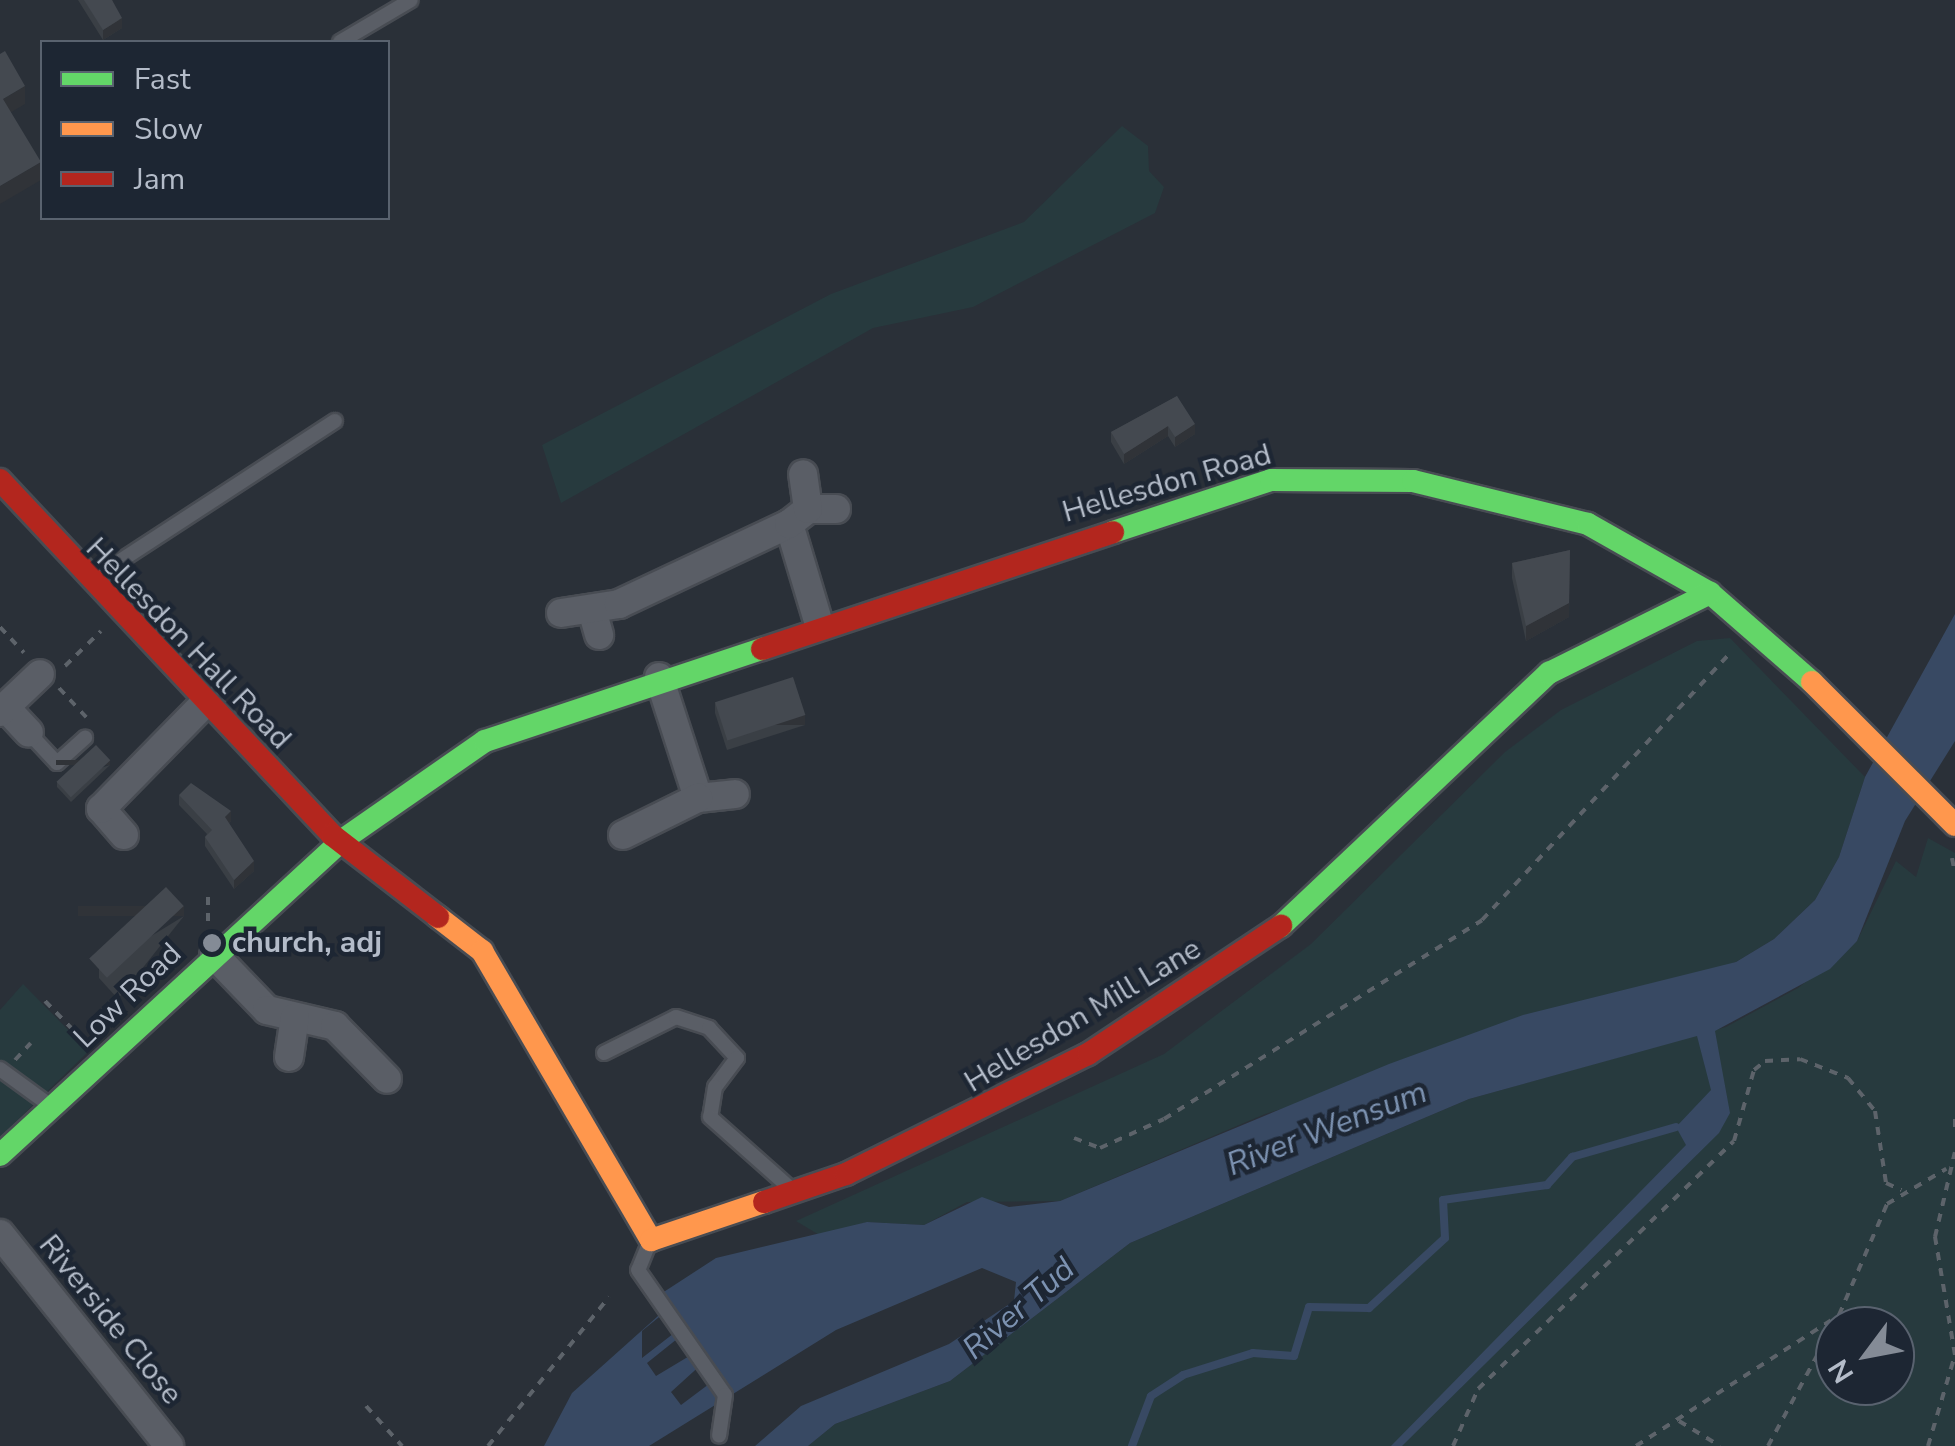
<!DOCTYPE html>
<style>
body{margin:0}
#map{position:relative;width:1955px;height:1446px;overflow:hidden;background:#2a3038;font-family:"Nunito Sans",sans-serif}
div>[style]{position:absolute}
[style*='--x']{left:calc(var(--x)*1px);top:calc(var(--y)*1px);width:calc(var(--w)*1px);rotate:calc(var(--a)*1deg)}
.green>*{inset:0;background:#273a3e}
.water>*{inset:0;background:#384963}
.stream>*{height:8px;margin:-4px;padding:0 4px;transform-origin:4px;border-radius:4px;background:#384963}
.path>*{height:4px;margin-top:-2px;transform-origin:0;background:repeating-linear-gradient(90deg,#5d636a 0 8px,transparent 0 16px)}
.roads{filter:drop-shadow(2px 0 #484c53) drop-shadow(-2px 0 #484c53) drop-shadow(0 2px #484c53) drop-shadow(0 -2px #484c53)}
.lane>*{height:14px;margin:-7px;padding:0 7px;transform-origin:7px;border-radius:7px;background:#5a5e66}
.street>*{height:28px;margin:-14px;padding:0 14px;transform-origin:14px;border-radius:14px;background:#5a5e66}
.fast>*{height:22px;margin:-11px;padding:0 11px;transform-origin:11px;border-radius:11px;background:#63d668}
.slow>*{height:22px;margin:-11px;padding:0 11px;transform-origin:11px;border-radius:11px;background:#ff974d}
.jam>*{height:22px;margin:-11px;padding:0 11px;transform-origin:11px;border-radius:11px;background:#b3261e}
.wall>*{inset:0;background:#3a3f45}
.shaded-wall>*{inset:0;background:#303338;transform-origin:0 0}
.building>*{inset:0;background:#444950;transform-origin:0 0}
.dots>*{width:28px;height:28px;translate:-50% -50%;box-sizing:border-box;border:5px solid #1d2633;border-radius:50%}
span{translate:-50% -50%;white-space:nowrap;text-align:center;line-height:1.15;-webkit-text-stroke:9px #1d2633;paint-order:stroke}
.street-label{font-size:30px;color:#b4bcc9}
.poi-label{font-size:30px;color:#b4bcc9;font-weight:700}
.left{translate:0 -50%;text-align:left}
.water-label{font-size:32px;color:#7c92b1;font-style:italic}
.legend{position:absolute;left:40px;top:40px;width:350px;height:180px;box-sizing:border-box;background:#1d2633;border:2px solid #59626f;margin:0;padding:12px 18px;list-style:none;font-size:30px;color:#b4bcc9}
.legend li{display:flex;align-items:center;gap:20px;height:50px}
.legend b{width:50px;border:2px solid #59626f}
.north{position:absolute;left:1815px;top:1306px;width:100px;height:100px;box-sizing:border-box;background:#1d2633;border:2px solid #59626f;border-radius:50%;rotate:238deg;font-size:28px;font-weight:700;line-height:40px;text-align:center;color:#b4bcc9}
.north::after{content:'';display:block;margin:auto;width:35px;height:45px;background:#848b96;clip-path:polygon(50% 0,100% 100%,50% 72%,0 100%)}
</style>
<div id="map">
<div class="green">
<div style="clip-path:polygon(1122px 126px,1148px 146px,1149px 171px,1164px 187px,1155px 213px,973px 307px,873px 328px,561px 503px,542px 445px,831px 294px,1024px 222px)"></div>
<div style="clip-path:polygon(1730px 638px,1865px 777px,1839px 857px,1815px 900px,1774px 939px,1736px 962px,1265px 1114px,1060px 1201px,967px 1202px,924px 1225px,867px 1222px,821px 1236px,796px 1221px,1164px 1054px,1311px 944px,1505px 752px,1561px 710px,1697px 641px)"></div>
<div style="clip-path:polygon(evenodd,1928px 838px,1955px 853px,1955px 1446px,808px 1446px,835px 1424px,950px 1381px,1130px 1243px,1469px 1099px,1726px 1027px,1798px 988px,1857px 941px,1896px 861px,1916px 877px,1928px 838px,1835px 1326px,1895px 1326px,1895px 1386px,1835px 1386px,1835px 1326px)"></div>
<div style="clip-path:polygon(23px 984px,89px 1051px,0 1137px,0 1010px)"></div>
</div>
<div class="water">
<div style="clip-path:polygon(evenodd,1955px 614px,1955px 741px,1905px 821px,1857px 941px,1830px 969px,1715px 1031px,1730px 1113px,1719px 1133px,1402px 1446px,1391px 1446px,1686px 1145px,1676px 1127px,1711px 1090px,1697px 1036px,1469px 1099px,1130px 1243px,950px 1381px,835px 1424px,808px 1446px,755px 1446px,801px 1406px,949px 1344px,1014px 1301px,1016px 1282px,982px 1268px,836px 1330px,649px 1446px,544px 1446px,572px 1393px,658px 1316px,656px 1297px,716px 1258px,867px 1222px,924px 1225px,982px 1197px,1009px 1207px,1060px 1201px,1389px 1064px,1523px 1015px,1736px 962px,1774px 939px,1815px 900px,1839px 857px,1865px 777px,1955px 614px,664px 1313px,678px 1330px,642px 1358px,642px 1331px,664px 1313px,1955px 614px,682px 1335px,696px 1352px,656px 1376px,647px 1363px,682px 1335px,1955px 614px,704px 1362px,717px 1378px,681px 1405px,671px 1392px,704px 1362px)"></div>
</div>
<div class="stream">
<div style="--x:1132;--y:1446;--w:53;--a:-69.2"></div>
<div style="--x:1151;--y:1396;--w:38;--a:-33"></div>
<div style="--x:1183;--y:1375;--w:73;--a:-17.4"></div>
<div style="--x:1253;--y:1353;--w:41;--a:4.2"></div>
<div style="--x:1294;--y:1356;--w:51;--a:-73"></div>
<div style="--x:1309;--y:1307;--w:60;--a:1"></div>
<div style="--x:1369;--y:1308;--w:103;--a:-42.6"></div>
<div style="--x:1445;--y:1238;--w:38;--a:-93"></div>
<div style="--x:1443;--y:1200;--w:105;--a:-8.2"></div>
<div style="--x:1547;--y:1185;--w:38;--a:-48"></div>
<div style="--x:1572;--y:1157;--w:108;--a:-16.1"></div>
</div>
<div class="path">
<div style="--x:0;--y:627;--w:35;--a:47"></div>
<div style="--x:65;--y:666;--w:50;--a:-44.2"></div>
<div style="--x:59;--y:688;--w:40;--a:47"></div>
<div style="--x:1952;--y:858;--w:15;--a:79"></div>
<div style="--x:208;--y:921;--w:26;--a:-90"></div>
<div style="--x:45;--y:1001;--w:50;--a:45.8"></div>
<div style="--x:15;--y:1060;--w:23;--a:-47"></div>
<div style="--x:1955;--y:1119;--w:16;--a:90"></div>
<div style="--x:1074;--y:1138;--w:28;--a:21"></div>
<div style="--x:1100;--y:1148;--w:70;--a:-24.4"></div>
<div style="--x:1164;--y:1119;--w:375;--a:-32"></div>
<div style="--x:1482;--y:920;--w:363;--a:-47.1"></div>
<div style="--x:366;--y:1406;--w:54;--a:48"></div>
<div style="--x:1679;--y:1421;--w:48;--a:31.4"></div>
<div style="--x:488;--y:1446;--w:192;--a:-50.9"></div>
<div style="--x:1453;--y:1446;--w:62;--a:-66.3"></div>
<div style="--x:1478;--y:1389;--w:356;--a:-44.1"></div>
<div style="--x:1734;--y:1141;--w:74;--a:-74.3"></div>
<div style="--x:1754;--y:1070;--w:14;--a:-39"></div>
<div style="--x:1765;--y:1061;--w:35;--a:-3"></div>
<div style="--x:1800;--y:1059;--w:52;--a:21.6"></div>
<div style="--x:1848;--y:1078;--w:43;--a:50.7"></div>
<div style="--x:1875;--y:1111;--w:73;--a:81.3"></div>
<div style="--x:1886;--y:1183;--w:17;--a:25"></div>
<div style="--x:1636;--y:1446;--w:242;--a:-32.8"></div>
<div style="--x:1839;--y:1315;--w:121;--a:-66.6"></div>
<div style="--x:1887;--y:1204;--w:69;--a:-30.7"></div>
<div style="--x:1768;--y:1446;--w:145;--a:-61.5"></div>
<div style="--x:1928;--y:1446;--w:95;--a:-73.5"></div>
<div style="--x:1955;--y:1355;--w:120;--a:-99.6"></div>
<div style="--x:1935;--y:1237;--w:87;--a:-76.8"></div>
</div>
<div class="roads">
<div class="lane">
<div style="--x:340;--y:42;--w:82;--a:-30.6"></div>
<div style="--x:97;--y:576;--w:284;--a:-33.1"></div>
<div style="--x:29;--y:733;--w:41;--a:47"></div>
<div style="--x:57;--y:763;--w:38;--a:-42"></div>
<div style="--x:604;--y:1053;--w:80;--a:-26.6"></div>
<div style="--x:676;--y:1017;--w:35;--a:18"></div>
<div style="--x:709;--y:1028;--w:41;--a:47"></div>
<div style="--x:737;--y:1058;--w:36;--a:127"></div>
<div style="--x:715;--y:1087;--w:30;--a:99"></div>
<div style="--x:710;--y:1117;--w:107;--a:41.6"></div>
<div style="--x:0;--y:1069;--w:59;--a:36.1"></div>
<div style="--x:650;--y:1241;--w:31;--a:112"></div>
<div style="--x:638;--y:1270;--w:152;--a:55.2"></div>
<div style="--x:725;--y:1395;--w:41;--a:98.3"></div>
</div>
<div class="street">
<div style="--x:808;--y:509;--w:28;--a:0"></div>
<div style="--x:789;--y:524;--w:104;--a:73.3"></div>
<div style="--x:592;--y:610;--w:26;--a:74"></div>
<div style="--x:561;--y:613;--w:59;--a:-8.8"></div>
<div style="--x:619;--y:604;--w:188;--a:-25.2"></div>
<div style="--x:789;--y:524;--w:24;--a:-38"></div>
<div style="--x:808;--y:509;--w:35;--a:-98"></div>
<div style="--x:659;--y:677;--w:127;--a:72.1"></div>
<div style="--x:698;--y:798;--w:37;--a:-6"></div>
<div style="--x:5;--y:707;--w:35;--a:47"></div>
<div style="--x:0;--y:712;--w:55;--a:-43.5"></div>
<div style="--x:124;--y:835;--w:35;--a:-131"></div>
<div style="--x:101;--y:809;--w:146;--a:-45.6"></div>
<div style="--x:623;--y:835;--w:84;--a:-26.3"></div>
<div style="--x:214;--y:955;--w:76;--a:46.1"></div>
<div style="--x:267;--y:1010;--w:70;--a:13.2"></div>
<div style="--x:335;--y:1026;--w:74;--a:45.5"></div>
<div style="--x:289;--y:1057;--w:40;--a:-81.5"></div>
<div style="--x:0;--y:1234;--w:271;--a:51.4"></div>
</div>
<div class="fast">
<div style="--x:1113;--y:532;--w:166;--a:-18.2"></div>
<div style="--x:1271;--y:480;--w:142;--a:0.4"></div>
<div style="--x:1413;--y:481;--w:180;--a:13.8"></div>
<div style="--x:1588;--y:524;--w:140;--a:29.5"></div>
<div style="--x:1710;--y:593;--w:135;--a:41.1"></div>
<div style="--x:1281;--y:926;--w:369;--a:-43.4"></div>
<div style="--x:1549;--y:673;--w:180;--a:-26.4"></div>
<div style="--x:0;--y:1155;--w:464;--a:-42.6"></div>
<div style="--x:341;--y:841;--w:175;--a:-34.8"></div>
<div style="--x:485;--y:741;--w:292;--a:-18.4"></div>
</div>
<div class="slow">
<div style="--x:1812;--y:682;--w:202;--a:45"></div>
<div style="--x:438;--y:917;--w:56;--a:37.7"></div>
<div style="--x:482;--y:951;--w:335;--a:59.7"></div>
<div style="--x:651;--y:1240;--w:119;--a:-18.6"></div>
</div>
<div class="jam">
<div style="--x:0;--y:480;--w:486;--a:46.9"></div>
<div style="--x:332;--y:835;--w:134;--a:37.7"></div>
<div style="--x:762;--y:649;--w:370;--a:-18.4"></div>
<div style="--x:764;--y:1202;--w:87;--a:-18.9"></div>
<div style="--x:846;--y:1174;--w:270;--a:-26.4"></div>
<div style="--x:1088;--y:1054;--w:232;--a:-33.6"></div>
</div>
</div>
<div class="wall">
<div style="clip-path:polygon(78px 0,112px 0,122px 28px,103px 40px)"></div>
<div style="clip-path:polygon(1177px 396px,1195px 434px,1175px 447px,1168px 436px,1124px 464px,1111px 442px,1111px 432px)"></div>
<div style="clip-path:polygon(1570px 550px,1569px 617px,1526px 641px,1512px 578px,1512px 563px)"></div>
<div style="clip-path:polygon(715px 703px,805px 725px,727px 750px,715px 713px)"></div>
<div style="clip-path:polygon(110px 765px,71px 802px,57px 787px,57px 782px)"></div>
<div style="clip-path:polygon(179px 795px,231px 821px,229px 823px,254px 871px,234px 889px,205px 846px,205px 837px,207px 834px,179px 805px)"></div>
<div style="clip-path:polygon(184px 916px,118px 999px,99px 978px,99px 968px)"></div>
</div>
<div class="shaded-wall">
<div style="clip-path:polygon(122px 18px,122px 28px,103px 40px,103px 30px)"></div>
<div style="clip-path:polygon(25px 86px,25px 104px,3px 117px,3px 99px)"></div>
<div style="clip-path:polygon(41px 162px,41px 180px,0 204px,0 186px)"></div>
<div style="clip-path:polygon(1195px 424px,1195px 434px,1175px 447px,1175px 437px)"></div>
<div style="clip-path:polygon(1168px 426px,1168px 436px,1124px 464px,1124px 454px)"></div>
<div style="clip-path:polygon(1569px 603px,1569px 617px,1526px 641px,1526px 626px)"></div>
<div style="left:805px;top:715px;width:10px;height:82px;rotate:90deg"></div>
<div style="left:110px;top:760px;width:5px;height:54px;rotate:90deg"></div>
<div style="clip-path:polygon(231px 811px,231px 821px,225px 827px,225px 817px)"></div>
<div style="clip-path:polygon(254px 861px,254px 871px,234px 889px,234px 880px)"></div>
<div style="left:184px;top:906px;width:10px;height:106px;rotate:90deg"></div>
</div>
<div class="building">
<div style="clip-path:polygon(84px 0,112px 0,122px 18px,103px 30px)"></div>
<div style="clip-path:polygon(5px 51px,25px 86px,3px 99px,41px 162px,0 186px,0 54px)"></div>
<div style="clip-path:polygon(1177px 396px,1195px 424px,1175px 437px,1168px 426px,1124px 454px,1111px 432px)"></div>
<div style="clip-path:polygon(1570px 550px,1569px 603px,1526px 626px,1512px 563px)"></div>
<div style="left:793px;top:677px;width:40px;height:82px;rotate:72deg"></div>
<div style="left:96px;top:745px;width:21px;height:54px;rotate:47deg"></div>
<div style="clip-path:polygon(191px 783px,231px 811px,225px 817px,254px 861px,234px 880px,205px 837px,212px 830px,179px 795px)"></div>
<div style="left:166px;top:887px;width:26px;height:105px;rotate:47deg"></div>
</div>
<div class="dots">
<div style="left:212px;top:943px;background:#848b96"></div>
</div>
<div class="street-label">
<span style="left:1167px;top:484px;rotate:-16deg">Hellesdon Road</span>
<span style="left:188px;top:644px;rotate:46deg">Hellesdon Hall Road</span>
<span style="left:128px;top:996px;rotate:-44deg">Low Road</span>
<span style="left:1083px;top:1016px;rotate:-31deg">Hellesdon Mill Lane</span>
<span style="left:110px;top:1320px;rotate:51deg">Riverside Close</span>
</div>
<div class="poi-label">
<span class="left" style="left:232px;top:943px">church, adj</span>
</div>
<div class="water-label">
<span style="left:1327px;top:1129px;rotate:-21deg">River Wensum</span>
<span style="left:1019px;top:1309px;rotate:-41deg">River Tud</span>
</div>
<ul class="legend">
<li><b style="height:12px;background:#63d668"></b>Fast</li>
<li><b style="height:12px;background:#ff974d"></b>Slow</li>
<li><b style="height:12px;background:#b3261e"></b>Jam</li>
</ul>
<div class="north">N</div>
</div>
